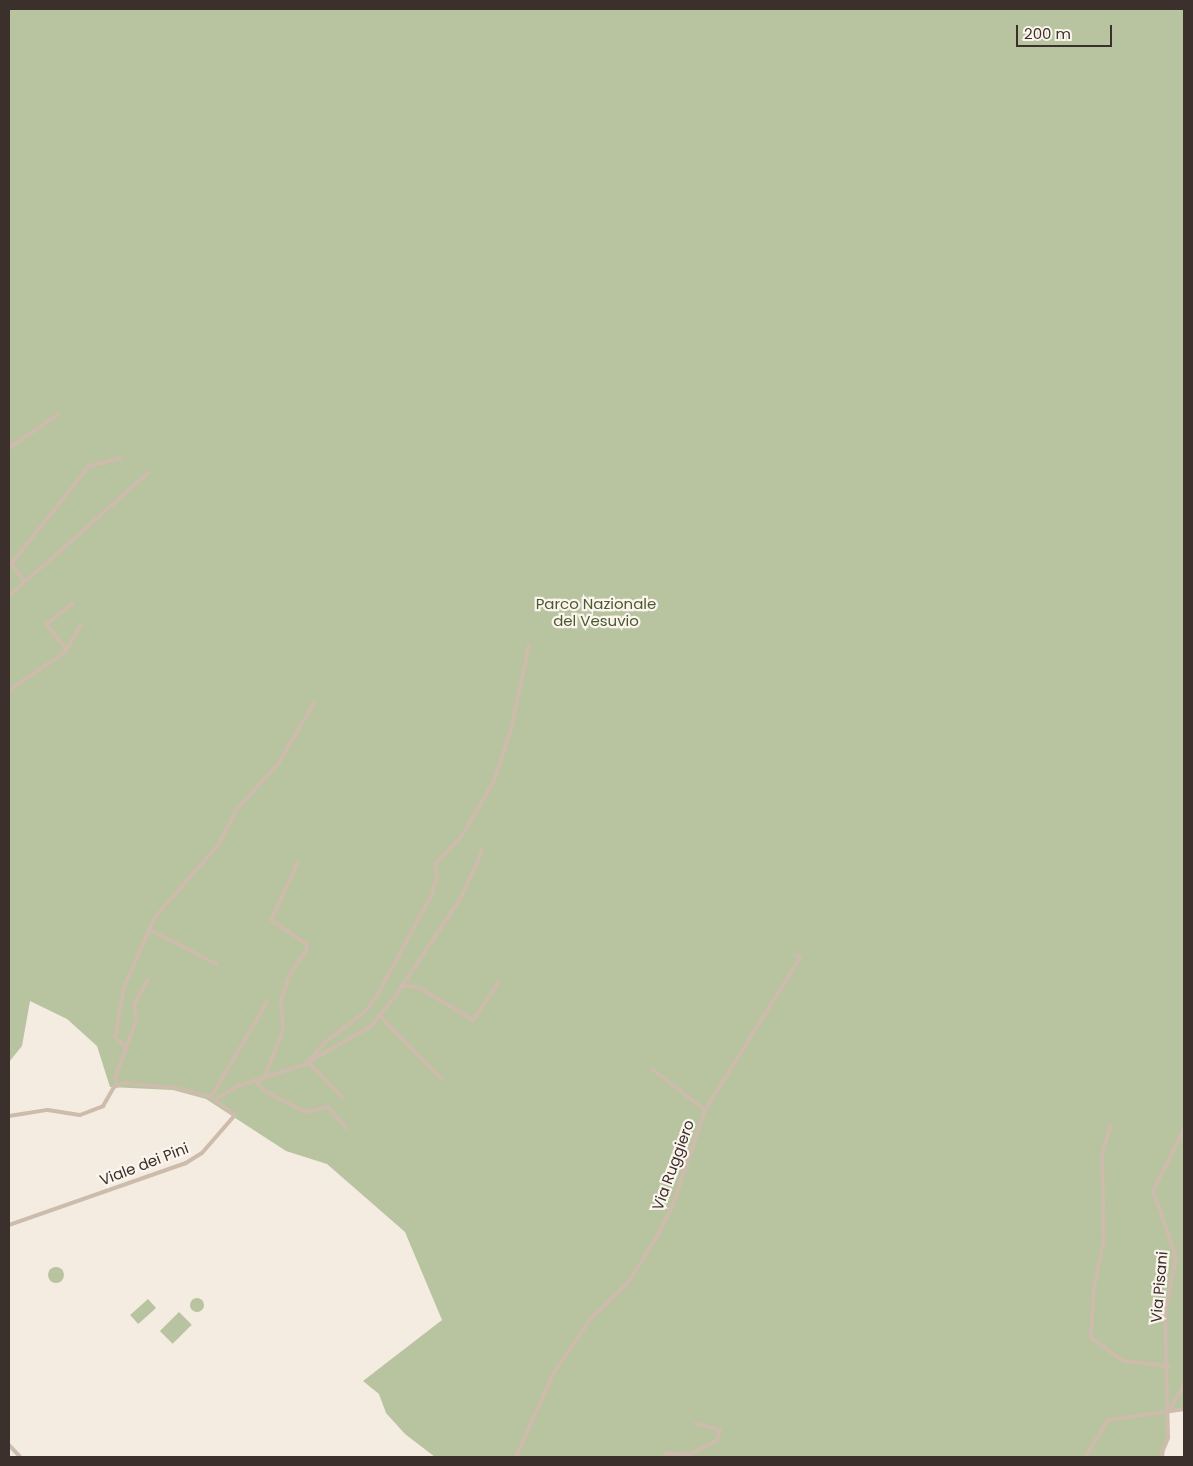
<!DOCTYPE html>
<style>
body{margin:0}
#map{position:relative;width:1193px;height:1466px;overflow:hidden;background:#f4ebe1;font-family:Poppins,sans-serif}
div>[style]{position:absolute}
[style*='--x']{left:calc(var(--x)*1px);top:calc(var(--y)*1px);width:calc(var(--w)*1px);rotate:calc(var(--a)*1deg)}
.green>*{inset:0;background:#b8c4a0;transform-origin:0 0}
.round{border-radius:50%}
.street>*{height:4px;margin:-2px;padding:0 2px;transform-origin:2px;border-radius:2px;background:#cdbbac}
span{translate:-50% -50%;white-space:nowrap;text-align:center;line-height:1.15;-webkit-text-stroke:4.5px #fbf5ee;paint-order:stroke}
.park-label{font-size:15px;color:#4a5a2e}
.street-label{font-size:15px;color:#3b302b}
.frame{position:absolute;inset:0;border:10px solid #3b302b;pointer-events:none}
.scale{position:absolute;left:1016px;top:25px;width:96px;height:22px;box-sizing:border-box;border:2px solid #3b302b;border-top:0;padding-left:6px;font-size:15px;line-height:18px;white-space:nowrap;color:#3b302b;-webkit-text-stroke:4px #fbf5ee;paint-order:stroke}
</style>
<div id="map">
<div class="green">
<div style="clip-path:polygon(9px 9px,1184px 9px,1184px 1410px,1169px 1413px,1164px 1457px,435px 1457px,405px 1434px,386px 1413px,379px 1394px,363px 1381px,442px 1320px,405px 1232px,327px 1164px,286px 1151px,206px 1099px,173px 1090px,110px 1087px,97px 1046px,67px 1019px,30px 1001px,22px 1046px,9px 1062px)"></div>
<div class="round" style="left:48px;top:1267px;width:16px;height:16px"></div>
<div class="round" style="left:190px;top:1298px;width:14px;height:14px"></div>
<div style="left:148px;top:1299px;width:12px;height:24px;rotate:48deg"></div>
<div style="left:179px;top:1312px;width:18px;height:27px;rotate:45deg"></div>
</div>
<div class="street">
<div style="--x:9;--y:448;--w:60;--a:-34.2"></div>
<div style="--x:9;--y:560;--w:27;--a:54"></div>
<div style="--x:11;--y:564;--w:125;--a:-51.5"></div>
<div style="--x:89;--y:466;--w:32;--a:-14"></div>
<div style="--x:9;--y:596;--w:186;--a:-41.5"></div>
<div style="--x:67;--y:650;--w:33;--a:-129"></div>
<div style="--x:46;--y:624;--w:34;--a:-38"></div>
<div style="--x:9;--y:690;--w:66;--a:-33.9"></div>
<div style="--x:64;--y:653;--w:33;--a:-59"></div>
<div style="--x:149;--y:929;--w:76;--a:27.6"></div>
<div style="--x:402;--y:986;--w:16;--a:4"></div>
<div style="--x:418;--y:987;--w:64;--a:31"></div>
<div style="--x:473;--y:1020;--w:46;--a:-55.6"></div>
<div style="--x:379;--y:1015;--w:90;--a:45.5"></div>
<div style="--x:125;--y:1046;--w:13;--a:-141"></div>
<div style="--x:115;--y:1038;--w:52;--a:-80"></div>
<div style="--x:124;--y:987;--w:77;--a:-66.1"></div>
<div style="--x:155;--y:917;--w:97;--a:-48.8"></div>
<div style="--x:219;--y:844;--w:39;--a:-63"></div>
<div style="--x:237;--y:809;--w:61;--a:-47.7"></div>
<div style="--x:278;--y:764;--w:71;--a:-59.5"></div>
<div style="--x:310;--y:1061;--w:70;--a:-29.8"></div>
<div style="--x:371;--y:1026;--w:36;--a:-51"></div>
<div style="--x:394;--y:998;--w:123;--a:-56.3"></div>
<div style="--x:462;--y:896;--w:49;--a:-66"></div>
<div style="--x:308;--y:1062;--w:49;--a:45.8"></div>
<div style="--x:652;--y:1069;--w:67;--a:37.7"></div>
<div style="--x:265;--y:1076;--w:49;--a:-68.6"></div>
<div style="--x:283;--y:1030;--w:30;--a:-94"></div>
<div style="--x:281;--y:1000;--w:28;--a:-71"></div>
<div style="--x:290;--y:974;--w:30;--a:-56"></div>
<div style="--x:307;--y:949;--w:5;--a:-90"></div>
<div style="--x:307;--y:944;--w:43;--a:-146.3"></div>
<div style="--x:271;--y:920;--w:64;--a:-65"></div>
<div style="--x:255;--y:1080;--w:16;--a:47"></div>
<div style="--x:266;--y:1092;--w:45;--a:26.6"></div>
<div style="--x:306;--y:1112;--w:23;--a:-13"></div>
<div style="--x:328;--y:1107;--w:28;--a:49"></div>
<div style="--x:117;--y:1085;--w:7;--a:-106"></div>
<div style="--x:115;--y:1078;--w:64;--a:-69.9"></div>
<div style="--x:137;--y:1018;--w:12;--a:-104"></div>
<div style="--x:134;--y:1006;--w:30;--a:-62"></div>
<div style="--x:211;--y:1097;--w:110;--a:-59.5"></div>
<div style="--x:216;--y:1099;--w:26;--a:-31"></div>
<div style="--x:238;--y:1086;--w:71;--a:-17.9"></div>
<div style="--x:306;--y:1064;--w:29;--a:-49"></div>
<div style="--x:325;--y:1042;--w:51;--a:-37.1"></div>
<div style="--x:366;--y:1011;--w:21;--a:-55"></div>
<div style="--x:378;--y:994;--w:109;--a:-61.6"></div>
<div style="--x:430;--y:898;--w:21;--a:-71"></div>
<div style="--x:437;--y:878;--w:14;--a:-98"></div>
<div style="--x:435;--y:864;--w:37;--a:-46"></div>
<div style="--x:461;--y:837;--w:65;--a:-59.5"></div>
<div style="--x:494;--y:781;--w:55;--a:-71.9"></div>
<div style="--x:511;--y:729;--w:86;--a:-77.9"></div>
<div style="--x:9;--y:1116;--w:39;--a:-9"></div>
<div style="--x:48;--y:1110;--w:32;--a:9"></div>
<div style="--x:80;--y:1115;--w:25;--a:-21"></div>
<div style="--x:103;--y:1106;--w:22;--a:-60"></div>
<div style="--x:114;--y:1087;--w:11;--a:-22"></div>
<div style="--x:124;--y:1083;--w:52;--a:5.5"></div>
<div style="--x:176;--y:1088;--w:36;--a:14"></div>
<div style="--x:211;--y:1097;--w:30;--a:37"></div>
<div style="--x:235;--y:1115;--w:50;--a:131"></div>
<div style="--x:202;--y:1153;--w:19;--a:148"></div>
<div style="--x:186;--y:1163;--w:188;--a:160.7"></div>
<div style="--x:1111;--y:1125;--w:30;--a:107"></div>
<div style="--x:1102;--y:1154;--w:85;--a:88.7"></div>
<div style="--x:1104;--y:1239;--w:49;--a:101.8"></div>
<div style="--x:1094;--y:1287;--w:51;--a:93.4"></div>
<div style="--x:1091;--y:1338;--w:40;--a:34.9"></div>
<div style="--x:1124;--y:1361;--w:45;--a:6.3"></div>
<div style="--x:1169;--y:1410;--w:29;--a:-59"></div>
<div style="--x:9;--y:1445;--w:16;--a:47"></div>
<div style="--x:516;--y:1457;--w:91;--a:-66"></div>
<div style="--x:553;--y:1374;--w:68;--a:-55.8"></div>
<div style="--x:591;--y:1318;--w:51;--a:-43.4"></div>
<div style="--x:628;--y:1283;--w:55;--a:-58.3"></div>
<div style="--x:657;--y:1236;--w:33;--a:-63"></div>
<div style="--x:672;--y:1207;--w:102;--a:-71.2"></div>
<div style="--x:705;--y:1110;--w:179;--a:-58"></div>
<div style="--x:800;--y:958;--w:4;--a:-135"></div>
<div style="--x:665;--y:1457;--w:4;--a:-63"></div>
<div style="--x:667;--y:1453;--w:21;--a:5"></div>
<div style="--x:688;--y:1455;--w:33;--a:-27"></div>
<div style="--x:717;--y:1440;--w:10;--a:-73"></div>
<div style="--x:720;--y:1430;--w:25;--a:-164"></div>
<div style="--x:1085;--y:1457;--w:44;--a:-58.1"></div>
<div style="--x:1108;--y:1420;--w:77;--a:-8.2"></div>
<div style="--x:1160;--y:1457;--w:21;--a:-67"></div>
<div style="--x:1168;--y:1438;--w:123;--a:-91.4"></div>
<div style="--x:1165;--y:1315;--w:59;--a:-79.3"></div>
<div style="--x:1176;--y:1257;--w:70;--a:-109.2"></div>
<div style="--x:1153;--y:1191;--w:69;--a:-63.4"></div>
</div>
<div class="park-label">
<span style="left:596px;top:612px">Parco Nazionale<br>del Vesuvio</span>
</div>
<div class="street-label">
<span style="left:144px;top:1164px;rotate:-21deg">Viale dei Pini</span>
<span style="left:673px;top:1165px;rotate:-70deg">Via Ruggiero</span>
<span style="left:1159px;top:1287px;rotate:-85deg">Via Pisani</span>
</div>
<div class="frame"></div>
<div class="scale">200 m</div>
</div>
